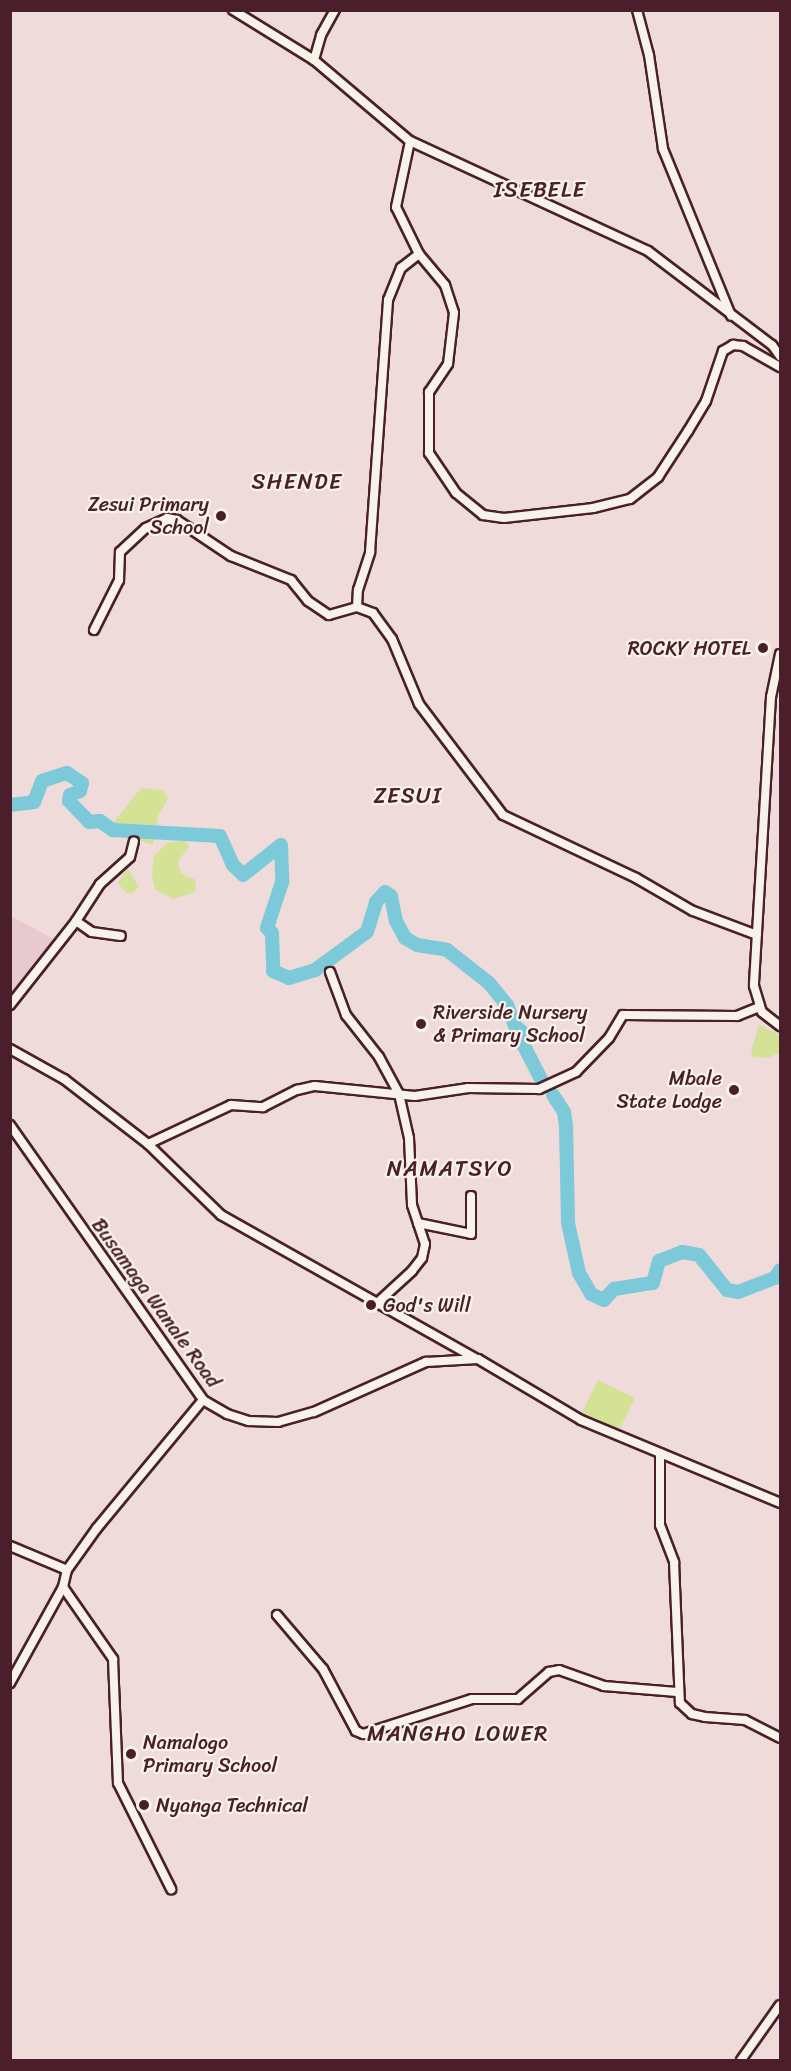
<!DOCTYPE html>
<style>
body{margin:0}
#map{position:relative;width:791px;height:2071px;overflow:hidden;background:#eedbda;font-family:Sriracha,sans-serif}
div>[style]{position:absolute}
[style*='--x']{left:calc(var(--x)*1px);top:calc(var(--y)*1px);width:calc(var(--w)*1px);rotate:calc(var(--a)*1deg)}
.built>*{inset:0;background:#e7cad0}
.green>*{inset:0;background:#d4e295;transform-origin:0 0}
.river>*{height:14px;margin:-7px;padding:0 7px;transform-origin:7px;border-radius:7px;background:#7bc9d9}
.roads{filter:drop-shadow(2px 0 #4a1f2b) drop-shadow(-2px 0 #4a1f2b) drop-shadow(0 2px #4a1f2b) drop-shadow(0 -2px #4a1f2b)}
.minor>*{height:8px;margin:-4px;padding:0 4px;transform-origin:4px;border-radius:4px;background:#f7f3e8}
.dots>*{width:16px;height:16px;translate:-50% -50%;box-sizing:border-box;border:3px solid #f7f3e8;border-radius:50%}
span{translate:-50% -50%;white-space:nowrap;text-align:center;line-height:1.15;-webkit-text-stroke:4.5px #f7f3e8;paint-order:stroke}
.poi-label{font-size:20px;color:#4a1f2b}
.right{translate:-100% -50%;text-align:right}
.left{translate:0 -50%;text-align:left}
.street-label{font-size:20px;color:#4a1f2b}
.quarter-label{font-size:22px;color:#4a1f2b;letter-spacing:1.5px}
.frame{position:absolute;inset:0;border:12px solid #4a1f2b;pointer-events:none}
</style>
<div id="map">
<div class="built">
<div style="clip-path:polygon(11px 916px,61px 943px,11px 1002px)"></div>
</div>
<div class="green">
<div style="clip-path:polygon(141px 788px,163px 790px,168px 799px,158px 816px,153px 845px,119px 834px,113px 823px)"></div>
<div style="clip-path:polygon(185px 840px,189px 847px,178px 861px,181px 874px,196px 880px,195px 892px,173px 899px,155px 890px,152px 876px,154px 856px,167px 843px)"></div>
<div style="clip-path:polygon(127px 868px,139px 887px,132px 893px,126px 893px,118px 883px)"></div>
<div style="clip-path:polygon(759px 1025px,780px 1035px,779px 1053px,768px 1058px,753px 1057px,751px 1051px)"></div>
<div style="left:598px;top:1380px;width:41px;height:38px;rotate:26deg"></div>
</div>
<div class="river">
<div style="--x:10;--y:805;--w:24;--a:-7"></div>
<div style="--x:34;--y:802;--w:22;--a:-69"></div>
<div style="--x:42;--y:781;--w:26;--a:-18"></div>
<div style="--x:67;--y:773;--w:18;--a:34"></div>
<div style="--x:82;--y:783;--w:8;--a:104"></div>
<div style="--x:80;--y:791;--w:11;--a:158"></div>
<div style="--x:70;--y:795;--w:6;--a:99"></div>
<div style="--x:69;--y:801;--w:29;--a:46"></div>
<div style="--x:89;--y:822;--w:11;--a:-5"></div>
<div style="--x:100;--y:821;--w:16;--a:35"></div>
<div style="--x:113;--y:830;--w:107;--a:3.2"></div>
<div style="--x:220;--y:836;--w:32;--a:66"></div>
<div style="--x:233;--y:865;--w:14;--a:45"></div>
<div style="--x:243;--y:875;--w:48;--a:-38.3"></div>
<div style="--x:281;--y:845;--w:37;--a:88"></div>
<div style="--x:282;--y:882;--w:48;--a:108.1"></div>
<div style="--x:267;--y:928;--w:7;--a:45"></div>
<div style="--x:272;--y:933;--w:38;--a:88"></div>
<div style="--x:273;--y:971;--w:17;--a:24"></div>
<div style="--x:289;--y:978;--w:27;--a:-17"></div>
<div style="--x:315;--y:970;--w:64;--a:-36.2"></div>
<div style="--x:367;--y:932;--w:31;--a:-73"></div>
<div style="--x:376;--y:902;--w:13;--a:-48"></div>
<div style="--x:385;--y:892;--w:7;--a:34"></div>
<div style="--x:391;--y:896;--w:25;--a:79"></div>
<div style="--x:396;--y:921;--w:19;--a:62"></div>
<div style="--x:405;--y:938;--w:14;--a:30"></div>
<div style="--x:417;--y:945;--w:30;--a:9"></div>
<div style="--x:447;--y:950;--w:53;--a:38.2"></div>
<div style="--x:489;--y:983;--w:28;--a:51"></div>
<div style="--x:507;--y:1005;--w:22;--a:69"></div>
<div style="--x:515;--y:1026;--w:16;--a:40"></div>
<div style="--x:527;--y:1036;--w:9;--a:117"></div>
<div style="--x:523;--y:1044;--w:44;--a:62.9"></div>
<div style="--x:553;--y:1095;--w:20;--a:57"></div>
<div style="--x:564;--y:1112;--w:14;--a:82"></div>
<div style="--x:566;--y:1126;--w:97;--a:88.8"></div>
<div style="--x:568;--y:1223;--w:51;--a:77.6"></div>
<div style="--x:579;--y:1273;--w:24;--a:60"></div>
<div style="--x:591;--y:1294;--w:14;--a:25"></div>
<div style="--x:604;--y:1300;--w:15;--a:-48"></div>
<div style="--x:614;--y:1289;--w:39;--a:-9"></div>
<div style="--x:653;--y:1283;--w:23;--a:-75"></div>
<div style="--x:659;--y:1261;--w:25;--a:-21"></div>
<div style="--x:682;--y:1252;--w:17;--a:10"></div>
<div style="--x:699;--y:1255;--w:45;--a:51.3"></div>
<div style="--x:727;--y:1290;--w:11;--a:10"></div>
<div style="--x:738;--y:1292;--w:40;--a:-21"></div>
<div style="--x:775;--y:1278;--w:9;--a:-58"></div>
</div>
<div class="roads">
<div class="minor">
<div style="--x:233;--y:10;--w:95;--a:31.7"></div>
<div style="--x:314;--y:60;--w:126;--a:40.2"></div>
<div style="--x:410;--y:141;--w:262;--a:24.8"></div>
<div style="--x:648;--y:251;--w:156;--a:37.2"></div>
<div style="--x:772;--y:345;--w:14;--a:54"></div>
<div style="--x:637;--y:10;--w:47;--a:75.1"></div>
<div style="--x:649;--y:55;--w:95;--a:81.5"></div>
<div style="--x:663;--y:149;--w:180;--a:67.8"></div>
<div style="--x:314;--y:60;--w:26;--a:-74"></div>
<div style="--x:321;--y:35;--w:29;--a:-61"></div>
<div style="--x:419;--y:254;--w:40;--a:50"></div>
<div style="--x:445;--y:285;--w:29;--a:72"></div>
<div style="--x:454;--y:313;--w:51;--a:96.7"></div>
<div style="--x:448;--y:364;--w:34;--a:124"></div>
<div style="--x:429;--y:392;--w:61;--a:90"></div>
<div style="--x:429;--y:453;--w:48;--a:56"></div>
<div style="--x:456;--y:493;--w:35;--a:39"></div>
<div style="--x:483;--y:515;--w:21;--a:8"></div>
<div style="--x:504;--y:518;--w:90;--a:-6.4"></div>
<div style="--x:593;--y:508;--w:38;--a:-14"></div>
<div style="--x:630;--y:499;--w:36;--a:-38"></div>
<div style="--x:658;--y:477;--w:55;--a:-56.9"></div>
<div style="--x:688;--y:431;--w:35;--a:-59"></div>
<div style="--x:706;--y:401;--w:53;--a:-71.2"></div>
<div style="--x:723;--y:351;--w:12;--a:-31"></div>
<div style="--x:733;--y:345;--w:10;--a:6"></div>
<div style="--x:743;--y:346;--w:43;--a:29.6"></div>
<div style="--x:357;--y:607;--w:17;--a:-87"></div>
<div style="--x:358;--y:590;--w:40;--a:-72"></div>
<div style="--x:370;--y:552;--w:253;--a:-85.9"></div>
<div style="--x:388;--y:300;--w:35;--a:-68"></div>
<div style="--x:401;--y:268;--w:23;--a:-38"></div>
<div style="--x:419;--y:254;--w:52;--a:-116.1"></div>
<div style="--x:396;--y:207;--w:67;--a:-78"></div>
<div style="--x:94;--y:630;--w:56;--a:-63.4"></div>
<div style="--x:119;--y:580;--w:28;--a:-88"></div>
<div style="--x:120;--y:552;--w:35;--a:-43"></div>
<div style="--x:146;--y:528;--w:23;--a:-25"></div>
<div style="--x:167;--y:518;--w:10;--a:11"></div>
<div style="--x:177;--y:520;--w:65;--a:33.7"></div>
<div style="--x:231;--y:556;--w:65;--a:21.8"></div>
<div style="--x:291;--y:580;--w:27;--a:51"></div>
<div style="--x:308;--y:601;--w:25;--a:34"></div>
<div style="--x:329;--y:615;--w:29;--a:-16"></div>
<div style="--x:357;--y:607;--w:17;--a:21"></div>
<div style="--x:373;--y:613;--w:32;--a:54"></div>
<div style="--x:392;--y:639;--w:70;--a:67.4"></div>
<div style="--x:419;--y:704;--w:139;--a:52.9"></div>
<div style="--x:503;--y:815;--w:147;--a:25.3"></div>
<div style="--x:636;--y:878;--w:66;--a:30.1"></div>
<div style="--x:693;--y:911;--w:68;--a:20.6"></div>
<div style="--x:780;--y:654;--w:44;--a:101.8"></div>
<div style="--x:771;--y:697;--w:289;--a:93.4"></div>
<div style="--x:754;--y:986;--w:27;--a:73"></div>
<div style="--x:762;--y:1012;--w:23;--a:38"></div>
<div style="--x:76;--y:921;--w:44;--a:-57"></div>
<div style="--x:100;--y:884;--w:40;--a:-42"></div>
<div style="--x:130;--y:857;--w:16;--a:-76"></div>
<div style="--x:330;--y:972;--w:46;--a:69.6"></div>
<div style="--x:346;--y:1015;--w:53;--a:51.8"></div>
<div style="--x:379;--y:1057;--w:42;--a:61.6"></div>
<div style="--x:399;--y:1094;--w:45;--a:77.2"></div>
<div style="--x:409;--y:1138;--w:67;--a:87.4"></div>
<div style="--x:412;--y:1205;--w:41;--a:71.6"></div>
<div style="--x:425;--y:1244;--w:14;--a:102"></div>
<div style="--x:422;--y:1258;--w:16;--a:128"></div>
<div style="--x:412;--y:1271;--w:49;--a:137.5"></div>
<div style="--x:10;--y:1005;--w:107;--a:-51.8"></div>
<div style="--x:76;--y:921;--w:19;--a:35"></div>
<div style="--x:92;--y:932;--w:29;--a:8"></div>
<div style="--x:10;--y:1049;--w:62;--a:29.1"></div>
<div style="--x:64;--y:1079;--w:106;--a:37.7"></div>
<div style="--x:148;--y:1144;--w:102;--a:44.2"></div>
<div style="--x:221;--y:1215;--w:291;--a:29.4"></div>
<div style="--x:10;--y:1125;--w:336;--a:54.9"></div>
<div style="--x:203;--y:1400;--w:28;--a:30"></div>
<div style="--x:227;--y:1414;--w:23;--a:18"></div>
<div style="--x:249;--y:1421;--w:29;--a:2"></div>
<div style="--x:278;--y:1422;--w:37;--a:-16"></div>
<div style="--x:314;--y:1412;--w:123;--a:-24.1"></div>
<div style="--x:426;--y:1362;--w:52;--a:-3.3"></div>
<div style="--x:478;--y:1359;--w:120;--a:30.6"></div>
<div style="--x:581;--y:1420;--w:216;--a:22.6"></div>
<div style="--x:148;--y:1144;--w:92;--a:-25.2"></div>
<div style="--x:231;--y:1105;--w:32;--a:4"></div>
<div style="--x:263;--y:1107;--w:38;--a:-27"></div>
<div style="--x:297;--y:1090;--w:18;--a:-13"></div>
<div style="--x:315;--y:1086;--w:100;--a:5.7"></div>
<div style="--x:415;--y:1096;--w:54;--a:-8.6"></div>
<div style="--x:468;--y:1088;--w:71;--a:0.8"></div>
<div style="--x:539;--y:1089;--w:41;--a:-24.7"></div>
<div style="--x:576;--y:1072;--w:47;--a:-45.9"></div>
<div style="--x:609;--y:1038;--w:27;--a:-59"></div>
<div style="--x:623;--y:1015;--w:114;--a:0.5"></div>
<div style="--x:737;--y:1016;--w:24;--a:-22"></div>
<div style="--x:418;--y:1223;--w:54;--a:11.7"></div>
<div style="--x:471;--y:1234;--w:38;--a:-90"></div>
<div style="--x:660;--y:1453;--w:72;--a:90"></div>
<div style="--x:660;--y:1525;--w:40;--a:69"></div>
<div style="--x:674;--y:1562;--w:141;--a:87.6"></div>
<div style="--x:680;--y:1703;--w:16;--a:43"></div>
<div style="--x:692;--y:1714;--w:13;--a:13"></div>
<div style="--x:705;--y:1717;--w:40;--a:4.3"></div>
<div style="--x:745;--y:1720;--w:39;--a:27"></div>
<div style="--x:10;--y:1546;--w:62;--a:22.8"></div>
<div style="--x:63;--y:1587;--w:88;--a:55.2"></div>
<div style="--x:113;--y:1659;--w:124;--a:87.7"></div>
<div style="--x:118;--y:1783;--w:119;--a:63.4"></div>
<div style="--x:277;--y:1615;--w:71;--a:49.6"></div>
<div style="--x:323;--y:1669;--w:70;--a:62"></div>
<div style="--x:356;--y:1731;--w:8;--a:23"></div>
<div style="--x:363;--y:1734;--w:114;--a:-17.8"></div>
<div style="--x:472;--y:1699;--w:46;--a:0"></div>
<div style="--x:518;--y:1699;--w:41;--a:-41.1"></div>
<div style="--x:549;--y:1672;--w:10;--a:-11"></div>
<div style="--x:559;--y:1670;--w:48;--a:19.6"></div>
<div style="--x:604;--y:1686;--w:73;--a:4.7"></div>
<div style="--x:10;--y:1683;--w:110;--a:-61.1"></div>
<div style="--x:63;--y:1587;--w:17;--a:-77"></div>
<div style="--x:67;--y:1570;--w:52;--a:-54.5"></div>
<div style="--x:97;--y:1528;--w:166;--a:-50.4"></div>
<div style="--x:741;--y:2060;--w:67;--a:-54.7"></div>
</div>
</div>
<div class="dots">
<div style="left:221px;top:516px;background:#4a1f2b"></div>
<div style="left:763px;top:648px;background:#4a1f2b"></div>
<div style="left:421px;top:1024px;background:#4a1f2b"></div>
<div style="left:734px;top:1090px;background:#4a1f2b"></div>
<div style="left:371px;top:1305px;background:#4a1f2b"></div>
<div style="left:131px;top:1754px;background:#4a1f2b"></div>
<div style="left:144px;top:1805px;background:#4a1f2b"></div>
</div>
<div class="poi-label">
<span class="right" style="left:209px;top:516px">Zesui Primary<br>School</span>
<span class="right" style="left:751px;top:648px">ROCKY HOTEL</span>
<span class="left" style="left:433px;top:1024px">Riverside Nursery<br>&amp; Primary School</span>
<span class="right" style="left:722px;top:1090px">Mbale<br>State Lodge</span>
<span class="left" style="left:383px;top:1305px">God's Will</span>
<span class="left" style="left:143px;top:1754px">Namalogo<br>Primary School</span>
<span class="left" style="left:156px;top:1805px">Nyanga Technical</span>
</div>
<div class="street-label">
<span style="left:156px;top:1303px;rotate:54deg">Busamaga Wanale Road</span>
</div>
<div class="quarter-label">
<span style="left:540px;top:190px">ISEBELE</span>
<span style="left:297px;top:482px">SHENDE</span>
<span style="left:408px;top:796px">ZESUI</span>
<span style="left:450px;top:1169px">NAMATSYO</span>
<span style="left:458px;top:1734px">MANGHO LOWER</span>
</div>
<div class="frame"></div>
</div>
